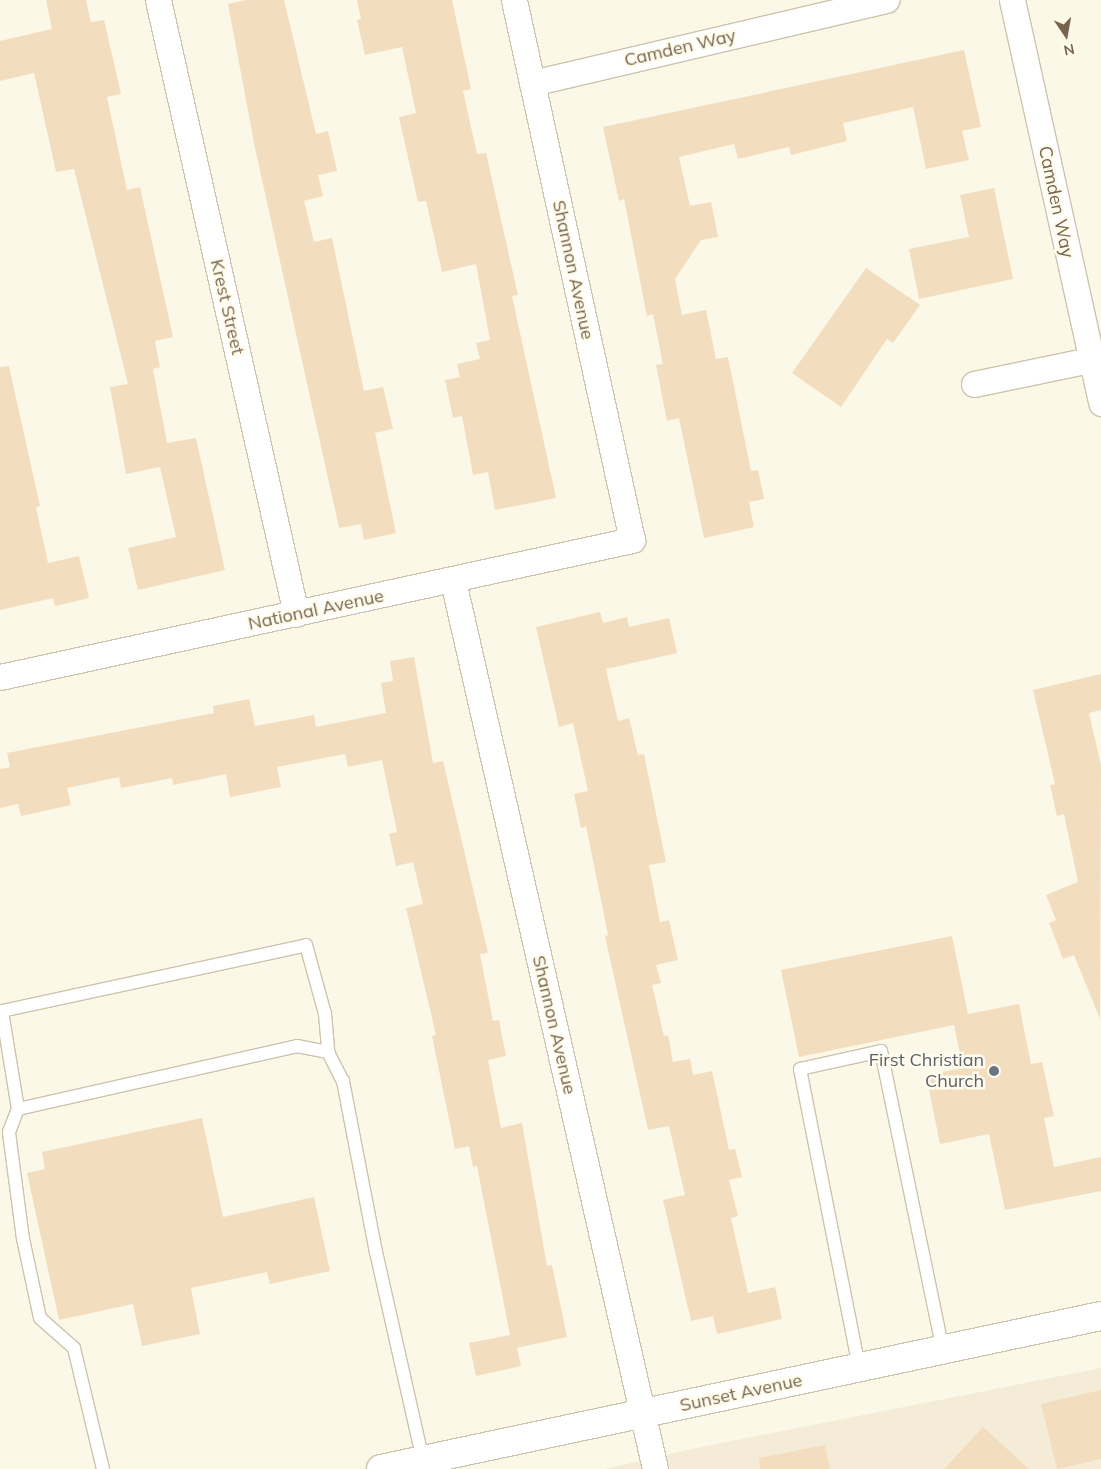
<!DOCTYPE html>
<style>
body{margin:0}
#map{position:relative;width:1101px;height:1469px;overflow:hidden;background:#fcf8e7;font-family:Mulish,sans-serif}
div>[style]{position:absolute}
[style*='--x']{left:calc(var(--x)*1px);top:calc(var(--y)*1px);width:calc(var(--w)*1px);rotate:calc(var(--a)*1deg)}
.residential>*{inset:0;background:#f4ecd6}
.building>*{inset:0;background:#f2debf}
.roads{filter:drop-shadow(1px 0 #cec3ad) drop-shadow(-1px 0 #cec3ad) drop-shadow(0 1px #cec3ad) drop-shadow(0 -1px #cec3ad)}
.service>*{height:12px;margin:-6px;padding:0 6px;transform-origin:6px;border-radius:6px;background:#fff}
.minor>*{height:25px;margin:-12.5px;padding:0 12.5px;transform-origin:12.5px;border-radius:12.5px;background:#fff}
.secondary>*{height:28px;margin:-14px;padding:0 14px;transform-origin:14px;border-radius:14px;background:#fff}
.dots>*{width:14px;height:14px;translate:-50% -50%;box-sizing:border-box;border:2px solid #fffcee;border-radius:50%}
span{translate:-50% -50%;white-space:nowrap;text-align:center;line-height:1.15;-webkit-text-stroke:5px #fffcee;paint-order:stroke}
.street-label{font-size:18px;color:#76644b}
.worship-label{font-size:18px;color:#5b616d}
.right{translate:-100% -50%;text-align:right}
.north{position:absolute;left:1041px;top:10px;width:50px;height:50px;-webkit-text-stroke:4px #fffcee;paint-order:stroke;rotate:168deg;font-size:14px;font-weight:700;line-height:20px;text-align:center;color:#76644b}
.north::after{content:'';display:block;margin:auto;width:18px;height:22px;background:#76644b;clip-path:polygon(50% 0,100% 100%,50% 72%,0 100%)}
</style>
<div id="map">
<div class="residential">
<div style="clip-path:polygon(1101px 1368px,1101px 1469px,605px 1469px,696px 1448px)"></div>
</div>
<div class="building">
<div style="clip-path:polygon(46px 0,86px 0,91px 22px,104px 20px,121px 94px,107px 97px,127px 190px,140px 187px,173px 337px,155px 341px,160px 367px,153px 369px,167px 443px,196px 438px,225px 570px,138px 590px,128px 548px,176px 537px,160px 467px,126px 474px,110px 387px,128px 384px,74px 169px,56px 172px,34px 73px,0 81px,0 41px,52px 29px)"></div>
<div style="clip-path:polygon(246px 0,284px 0,316px 134px,328px 131px,337px 171px,318px 175px,323px 196px,304px 201px,314px 242px,332px 238px,364px 391px,383px 387px,393px 429px,375px 433px,396px 533px,364px 540px,361px 524px,339px 528px,255px 148px,228px 4px)"></div>
<div style="clip-path:polygon(357px 0,452px 0,471px 89px,463px 91px,477px 154px,486px 153px,518px 295px,512px 296px,556px 498px,495px 510px,488px 472px,473px 475px,462px 416px,453px 418px,445px 380px,460px 377px,457px 364px,480px 359px,476px 343px,490px 340px,476px 264px,442px 272px,426px 201px,418px 202px,399px 117px,416px 113px,402px 47px,365px 55px,357px 20px,361px 19px)"></div>
<div style="clip-path:polygon(964px 50px,981px 127px,962px 131px,969px 160px,926px 169px,913px 107px,843px 123px,847px 141px,791px 155px,789px 147px,738px 159px,734px 144px,679px 157px,690px 206px,711px 202px,718px 237px,701px 240px,675px 279px,682px 315px,706px 310px,716px 359px,728px 357px,751px 471px,758px 470px,764px 499px,749px 502px,754px 527px,704px 538px,679px 418px,667px 421px,656px 365px,663px 364px,653px 314px,647px 316px,624px 199px,619px 201px,603px 127px)"></div>
<div style="clip-path:polygon(994px 188px,1013px 279px,919px 299px,909px 249px,969px 237px,960px 195px)"></div>
<div style="clip-path:polygon(866px 268px,920px 305px,893px 343px,887px 339px,841px 407px,792px 373px)"></div>
<div style="clip-path:polygon(9px 366px,40px 506px,36px 507px,48px 563px,79px 556px,89px 598px,55px 606px,53px 598px,0 610px,0 367px)"></div>
<div style="clip-path:polygon(600px 612px,603px 623px,627px 617px,629px 627px,669px 618px,677px 653px,606px 669px,618px 721px,629px 718px,638px 755px,644px 754px,666px 862px,649px 865px,660px 922px,669px 920px,678px 960px,656px 965px,661px 983px,652px 985px,664px 1036px,668px 1035px,673px 1062px,690px 1059px,693px 1075px,712px 1071px,729px 1150px,735px 1149px,742px 1177px,729px 1180px,738px 1216px,731px 1218px,748px 1293px,775px 1287px,782px 1319px,717px 1334px,713px 1316px,691px 1321px,663px 1200px,685px 1195px,669px 1126px,648px 1130px,605px 936px,608px 935px,586px 826px,581px 828px,574px 794px,588px 791px,573px 723px,559px 727px,536px 627px)"></div>
<div style="clip-path:polygon(414px 657px,433px 763px,443px 761px,488px 953px,480px 954px,493px 1021px,499px 1020px,506px 1056px,488px 1060px,501px 1128px,522px 1123px,547px 1266px,552px 1265px,567px 1337px,517px 1348px,521px 1366px,476px 1376px,469px 1343px,510px 1335px,477px 1166px,473px 1167px,469px 1146px,455px 1149px,432px 1036px,436px 1035px,406px 908px,423px 904px,413px 862px,396px 866px,389px 834px,397px 832px,382px 760px,348px 767px,345px 754px,277px 767px,281px 787px,230px 797px,226px 774px,173px 785px,172px 778px,121px 788px,119px 777px,67px 788px,71px 805px,21px 816px,18px 804px,0 808px,0 769px,10px 767px,7px 753px,214px 713px,213px 706px,249px 699px,255px 726px,314px 715px,316px 727px,386px 713px,381px 683px,393px 681px,390px 661px)"></div>
<div style="clip-path:polygon(1101px 674px,1101px 710px,1089px 713px,1101px 765px,1100px 1019px,1074px 955px,1063px 959px,1049px 923px,1056px 920px,1046px 895px,1078px 882px,1064px 814px,1057px 816px,1050px 785px,1055px 784px,1033px 690px)"></div>
<div style="clip-path:polygon(952px 936px,968px 1014px,1019px 1004px,1031px 1064px,1042px 1062px,1054px 1116px,1044px 1118px,1054px 1167px,1101px 1157px,1101px 1191px,1005px 1210px,989px 1134px,940px 1144px,926px 1075px,963px 1068px,954px 1025px,799px 1057px,781px 970px)"></div>
<div style="clip-path:polygon(202px 1118px,223px 1217px,314px 1197px,330px 1271px,270px 1284px,267px 1272px,191px 1288px,200px 1334px,142px 1346px,133px 1304px,59px 1320px,27px 1173px,45px 1169px,42px 1152px)"></div>
<div style="clip-path:polygon(1101px 1390px,1101px 1459px,1057px 1469px,1041px 1404px)"></div>
<div style="clip-path:polygon(983px 1427px,1029px 1469px,944px 1469px)"></div>
<div style="clip-path:polygon(825px 1445px,830px 1469px,760px 1469px,759px 1458px)"></div>
</div>
<div class="roads">
<div class="service">
<div style="--x:18;--y:1109;--w:99;--a:-99.3"></div>
<div style="--x:2;--y:1011;--w:311;--a:-12.2"></div>
<div style="--x:306;--y:945;--w:72;--a:74.6"></div>
<div style="--x:325;--y:1014;--w:38;--a:85"></div>
<div style="--x:859;--y:1367;--w:304;--a:-101.2"></div>
<div style="--x:800;--y:1069;--w:83;--a:-12.5"></div>
<div style="--x:881;--y:1051;--w:305;--a:78.3"></div>
<div style="--x:103;--y:1469;--w:124;--a:-103.5"></div>
<div style="--x:74;--y:1348;--w:45;--a:-138.6"></div>
<div style="--x:40;--y:1318;--w:81;--a:-102.1"></div>
<div style="--x:23;--y:1239;--w:108;--a:-97.5"></div>
<div style="--x:9;--y:1132;--w:25;--a:-69"></div>
<div style="--x:18;--y:1109;--w:286;--a:-12.7"></div>
<div style="--x:297;--y:1046;--w:32;--a:11"></div>
<div style="--x:328;--y:1052;--w:33;--a:63"></div>
<div style="--x:343;--y:1081;--w:174;--a:79.1"></div>
<div style="--x:376;--y:1252;--w:213;--a:77.3"></div>
</div>
<div class="minor">
<div style="--x:158;--y:0;--w:629;--a:77.33"></div>
<div style="--x:1012;--y:0;--w:413;--a:77.5"></div>
<div style="--x:532;--y:83;--w:364;--a:-13.2"></div>
<div style="--x:974;--y:384;--w:118;--a:-11.7"></div>
<div style="--x:453;--y:581;--w:911;--a:77.18"></div>
<div style="--x:0;--y:677;--w:647;--a:-12.23"></div>
<div style="--x:632;--y:540;--w:553;--a:-102.33"></div>
</div>
<div class="secondary">
<div style="--x:381;--y:1469;--w:736;--a:-12"></div>
</div>
</div>
<div class="dots">
<div style="left:994px;top:1071px;background:#6b7280"></div>
</div>
<div class="street-label">
<span style="left:680px;top:48px;rotate:-13deg">Camden Way</span>
<span style="left:1056px;top:202px;rotate:78deg">Camden Way</span>
<span style="left:573px;top:270px;rotate:78deg">Shannon Avenue</span>
<span style="left:227px;top:307px;rotate:77deg">Krest Street</span>
<span style="left:316px;top:610px;rotate:-12deg">National Avenue</span>
<span style="left:554px;top:1025px;rotate:77deg">Shannon Avenue</span>
<span style="left:741px;top:1393px;rotate:-12deg">Sunset Avenue</span>
</div>
<div class="worship-label">
<span class="right" style="left:984px;top:1071px">First Christian<br>Church</span>
</div>
<div class="north">N</div>
</div>
